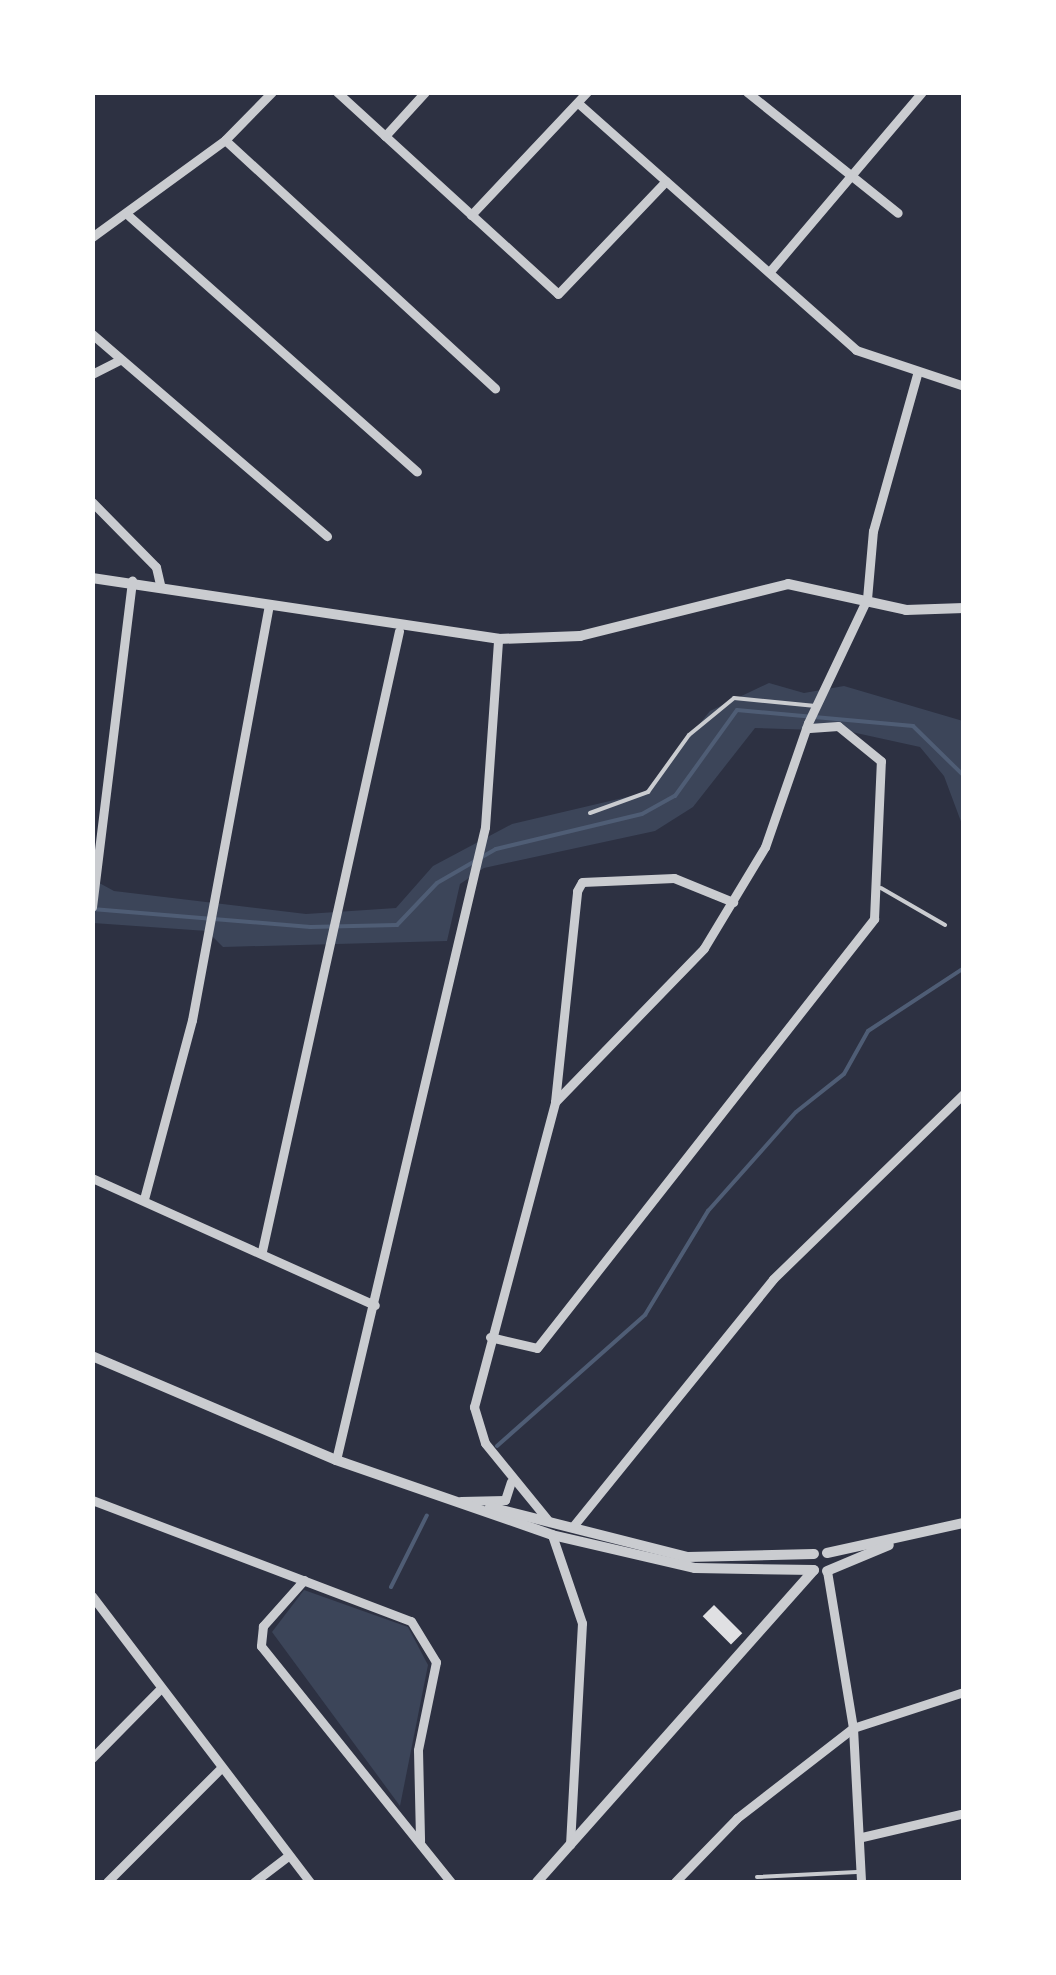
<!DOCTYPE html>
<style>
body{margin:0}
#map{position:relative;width:1056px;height:1975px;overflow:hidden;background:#2d3142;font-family:Jost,sans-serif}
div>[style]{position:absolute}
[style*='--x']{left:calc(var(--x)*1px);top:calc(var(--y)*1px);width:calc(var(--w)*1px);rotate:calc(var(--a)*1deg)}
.green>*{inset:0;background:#3c4559}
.stream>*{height:4px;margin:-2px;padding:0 2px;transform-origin:2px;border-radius:2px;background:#4f5d75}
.building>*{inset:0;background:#e0e0e3;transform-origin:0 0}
.service>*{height:4px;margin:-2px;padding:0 2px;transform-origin:2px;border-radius:2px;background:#caccd0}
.minor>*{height:9px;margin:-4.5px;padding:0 4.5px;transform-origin:4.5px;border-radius:4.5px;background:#caccd0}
.tertiary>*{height:10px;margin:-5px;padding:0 5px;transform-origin:5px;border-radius:5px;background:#caccd0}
span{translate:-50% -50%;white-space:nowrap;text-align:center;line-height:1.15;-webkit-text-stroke:9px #fff;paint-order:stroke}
.frame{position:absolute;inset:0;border:95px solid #fff;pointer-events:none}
</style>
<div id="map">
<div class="green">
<div style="clip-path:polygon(769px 683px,804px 693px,844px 686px,963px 721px,963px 827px,944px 776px,920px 747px,847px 731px,755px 728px,693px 807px,655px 831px,484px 868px,460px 884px,447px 941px,223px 947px,207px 931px,93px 923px,92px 879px,114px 891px,306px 914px,396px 908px,433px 866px,512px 824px,644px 793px,710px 711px)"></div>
<div style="clip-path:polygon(304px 1590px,408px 1627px,428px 1665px,400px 1806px,272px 1632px)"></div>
</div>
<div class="stream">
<div style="--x:92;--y:909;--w:219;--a:4.7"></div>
<div style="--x:310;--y:927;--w:87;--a:-1.3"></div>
<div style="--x:397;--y:925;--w:58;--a:-46.4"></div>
<div style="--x:437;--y:883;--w:68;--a:-30"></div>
<div style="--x:496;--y:849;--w:150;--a:-13.5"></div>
<div style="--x:642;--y:814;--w:38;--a:-29"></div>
<div style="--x:675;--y:796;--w:106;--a:-54.2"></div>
<div style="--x:737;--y:710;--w:177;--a:5.2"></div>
<div style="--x:913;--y:726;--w:71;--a:44.4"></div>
<div style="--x:497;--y:1446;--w:198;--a:-41.5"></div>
<div style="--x:645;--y:1315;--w:122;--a:-58.8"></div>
<div style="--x:708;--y:1211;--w:132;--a:-48.4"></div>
<div style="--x:796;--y:1112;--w:61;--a:-38.4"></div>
<div style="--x:844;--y:1074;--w:49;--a:-60.8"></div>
<div style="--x:868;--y:1031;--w:115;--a:-33.3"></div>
<div style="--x:391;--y:1587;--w:80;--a:-63.4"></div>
</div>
<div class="building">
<div style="left:714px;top:1605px;width:40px;height:16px;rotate:45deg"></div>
</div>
<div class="service">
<div style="--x:590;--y:813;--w:62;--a:-19.9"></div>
<div style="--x:648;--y:792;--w:70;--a:-54.3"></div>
<div style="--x:689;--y:735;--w:58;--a:-39.4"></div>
<div style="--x:734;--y:698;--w:82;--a:5.6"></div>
<div style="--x:881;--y:888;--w:74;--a:30"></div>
<div style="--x:757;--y:1877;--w:100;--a:-2.9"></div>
</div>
<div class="minor">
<div style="--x:337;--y:92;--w:299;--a:42.4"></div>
<div style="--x:558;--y:294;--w:156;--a:-46.3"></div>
<div style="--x:747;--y:92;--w:193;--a:38.7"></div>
<div style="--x:578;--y:103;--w:372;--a:41.6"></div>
<div style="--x:856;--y:350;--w:114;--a:18.4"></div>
<div style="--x:385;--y:136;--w:59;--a:-47.7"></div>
<div style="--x:225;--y:140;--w:367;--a:42.6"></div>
<div style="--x:471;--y:215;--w:169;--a:-46.7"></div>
<div style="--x:129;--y:216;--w:385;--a:41.6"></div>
<div style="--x:92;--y:237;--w:165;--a:-36.1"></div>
<div style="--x:225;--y:140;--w:67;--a:-45.6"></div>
<div style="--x:771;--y:270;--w:233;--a:-49.7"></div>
<div style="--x:92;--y:334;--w:310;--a:40.7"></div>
<div style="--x:92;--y:374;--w:31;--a:-27"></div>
<div style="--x:92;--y:502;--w:91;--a:45.4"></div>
<div style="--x:156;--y:567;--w:18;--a:77"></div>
<div style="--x:92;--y:907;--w:329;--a:-83"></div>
<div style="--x:555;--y:1102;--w:214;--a:-45.9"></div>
<div style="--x:704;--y:948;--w:118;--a:-58.9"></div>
<div style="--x:765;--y:847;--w:131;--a:-70.9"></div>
<div style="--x:808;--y:723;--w:137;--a:-64.6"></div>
<div style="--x:867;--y:599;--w:68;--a:-85"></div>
<div style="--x:873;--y:531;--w:163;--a:-74.3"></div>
<div style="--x:92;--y:1178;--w:310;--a:24.2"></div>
<div style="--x:144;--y:1199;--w:185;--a:-75"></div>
<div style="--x:192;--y:1020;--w:419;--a:-79.5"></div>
<div style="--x:262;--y:1251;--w:635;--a:-77.54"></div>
<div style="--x:490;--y:1337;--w:48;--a:13.2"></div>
<div style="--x:537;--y:1348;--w:546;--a:-51.85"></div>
<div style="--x:874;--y:919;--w:158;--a:-87.5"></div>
<div style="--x:881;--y:761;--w:55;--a:-140.9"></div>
<div style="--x:838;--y:726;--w:32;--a:176"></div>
<div style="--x:336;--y:1460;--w:650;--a:-76.75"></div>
<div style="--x:485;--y:827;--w:188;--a:-86"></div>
<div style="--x:92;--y:1500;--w:341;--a:20.8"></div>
<div style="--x:411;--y:1621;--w:48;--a:58.6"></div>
<div style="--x:436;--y:1662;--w:90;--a:101.6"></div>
<div style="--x:418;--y:1750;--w:91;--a:88.7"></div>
<div style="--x:461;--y:1501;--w:44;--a:-1.3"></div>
<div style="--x:505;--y:1500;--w:19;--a:-72"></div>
<div style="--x:547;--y:1519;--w:98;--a:-129.2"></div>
<div style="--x:485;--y:1443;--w:38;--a:-107"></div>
<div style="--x:474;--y:1407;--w:316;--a:-75.1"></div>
<div style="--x:555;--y:1102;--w:212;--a:-84"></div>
<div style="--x:577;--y:891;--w:10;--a:-61"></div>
<div style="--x:582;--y:882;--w:92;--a:-2.5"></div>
<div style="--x:674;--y:878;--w:64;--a:22.1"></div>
<div style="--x:574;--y:1525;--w:316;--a:-51"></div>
<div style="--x:773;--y:1279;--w:267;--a:-44.2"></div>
<div style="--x:552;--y:1535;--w:93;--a:71.2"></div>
<div style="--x:582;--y:1623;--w:222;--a:93.1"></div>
<div style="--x:827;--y:1571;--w:159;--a:80.6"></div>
<div style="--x:853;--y:1728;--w:154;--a:87"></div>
<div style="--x:304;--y:1580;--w:62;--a:131.7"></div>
<div style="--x:263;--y:1626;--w:20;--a:96"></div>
<div style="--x:261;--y:1646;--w:303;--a:51.2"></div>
<div style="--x:92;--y:1596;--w:360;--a:52.7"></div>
<div style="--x:92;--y:1758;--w:95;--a:-45.4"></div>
<div style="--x:862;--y:1837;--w:105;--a:-13.2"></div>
<div style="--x:107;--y:1882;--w:160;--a:-45"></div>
<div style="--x:254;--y:1882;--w:43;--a:-37.4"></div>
<div style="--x:675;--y:1882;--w:89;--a:-45.9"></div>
<div style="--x:737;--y:1818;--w:147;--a:-37.8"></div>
<div style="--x:853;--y:1728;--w:117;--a:-18"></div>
</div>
<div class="tertiary">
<div style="--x:92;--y:578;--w:411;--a:8.5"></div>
<div style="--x:498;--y:639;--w:82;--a:-2.1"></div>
<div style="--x:580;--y:636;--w:214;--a:-14"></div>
<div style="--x:788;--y:584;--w:121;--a:12.4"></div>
<div style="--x:906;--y:610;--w:58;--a:-2"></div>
<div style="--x:92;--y:1356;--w:265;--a:23.1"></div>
<div style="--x:336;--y:1460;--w:229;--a:19.1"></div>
<div style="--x:552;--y:1535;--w:147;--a:13"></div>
<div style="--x:695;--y:1568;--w:119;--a:1"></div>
<div style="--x:490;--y:1507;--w:204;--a:14.2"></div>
<div style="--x:688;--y:1557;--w:126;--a:-1.4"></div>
<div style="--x:827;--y:1553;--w:140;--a:-12.4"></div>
<div style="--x:827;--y:1571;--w:67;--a:-22.8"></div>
<div style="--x:537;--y:1882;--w:417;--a:-48.4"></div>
</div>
<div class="frame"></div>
</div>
